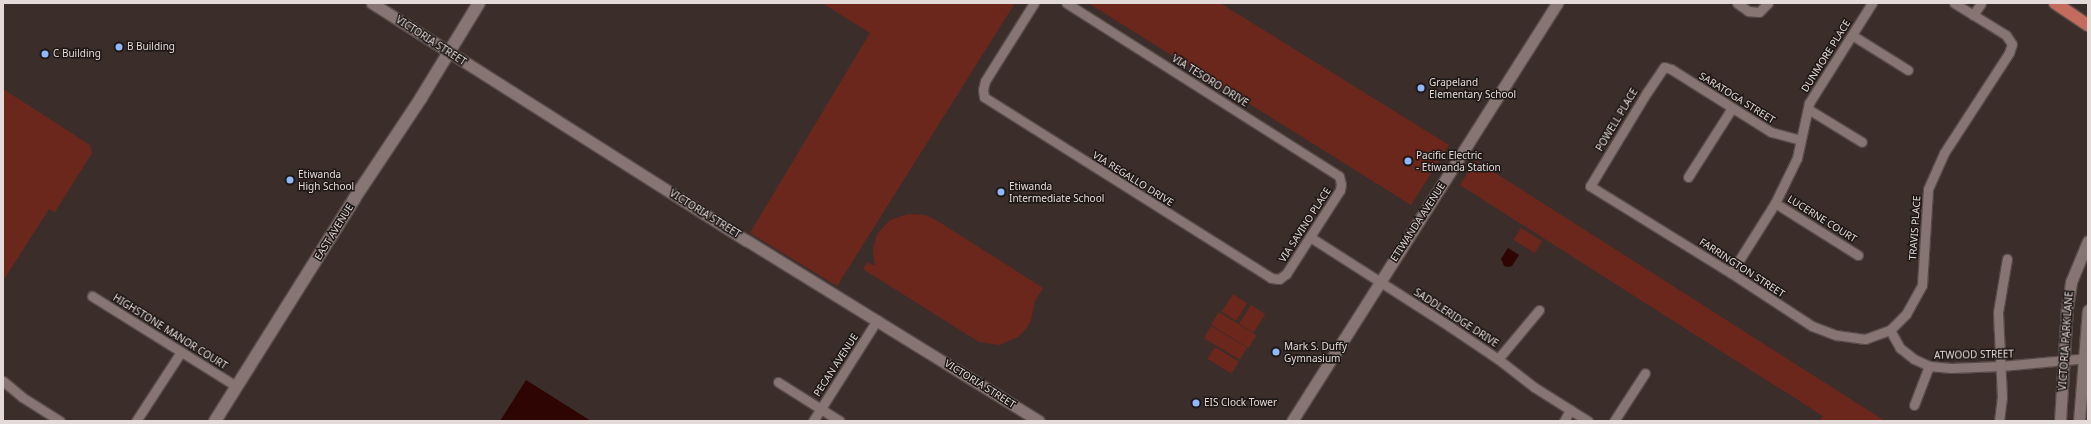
<!DOCTYPE html>
<style>
body{margin:0}
#map{position:relative;width:2091px;height:424px;overflow:hidden;background:#3b2d2a;font-family:"Noto Sans",sans-serif}
div>[style]{position:absolute}
[style*='--x']{left:calc(var(--x)*1px);top:calc(var(--y)*1px);width:calc(var(--w)*1px);rotate:calc(var(--a)*1deg)}
.green>*{inset:0;background:#6c271c;transform-origin:0 0}
.water>*{inset:0;background:#2e0502}
.roads{filter:drop-shadow(1px 0 #584c4a) drop-shadow(-1px 0 #584c4a) drop-shadow(0 1px #584c4a) drop-shadow(0 -1px #584c4a)}
.minor>*{height:9px;margin:-4.5px;padding:0 4.5px;transform-origin:4.5px;border-radius:4.5px;background:#867572}
.tertiary>*{height:11px;margin:-5.5px;padding:0 5.5px;transform-origin:5.5px;border-radius:5.5px;background:#867572}
.secondary>*{height:12px;margin:-6px;padding:0 6px;transform-origin:6px;border-radius:6px;background:#867572}
.primary>*{height:12px;margin:-6px;padding:0 6px;transform-origin:6px;border-radius:6px;background:#c36b5c}
.dots>*{width:11px;height:11px;translate:-50% -50%;box-sizing:border-box;border:2px solid #1d1716;border-radius:50%}
span{translate:-50% -50%;white-space:nowrap;text-align:center;line-height:1.15;-webkit-text-stroke:3px #1d1716;paint-order:stroke}
.street-label{font-size:10px;color:#e4dad9}
.poi-label{font-size:10px;color:#e4dad9}
.left{translate:0 -50%;text-align:left}
.frame{position:absolute;inset:0;border:4px solid #e4dad9;pointer-events:none}
</style>
<div id="map">
<div class="green">
<div style="clip-path:polygon(822px 3px,1015px 3px,837px 286px,750px 233px,870px 33px)"></div>
<div style="clip-path:polygon(1088px 3px,1220px 3px,1449px 145px,1411px 205px)"></div>
<div style="clip-path:polygon(3px 89px,90px 145px,92px 153px,55px 212px,49px 209px,3px 281px)"></div>
<div style="clip-path:polygon(1475px 160px,1874px 414px,1885px 421px,1822px 421px,1820px 420px,1823px 416px,1460px 185px)"></div>
<div style="clip-path:polygon(908px 214px,925px 215px,936px 220px,1043px 288px,1035px 301px,1031px 320px,1026px 329px,1018px 337px,999px 345px,979px 342px,863px 269px,868px 262px,875px 266px,873px 249px,877px 234px,890px 220px)"></div>
<div style="left:1521px;top:228px;width:25px;height:14px;rotate:32deg"></div>
<div style="left:1233px;top:294px;width:17px;height:21px;rotate:33deg"></div>
<div style="left:1251px;top:305px;width:17px;height:22px;rotate:33deg"></div>
<div style="left:1219px;top:312px;width:44px;height:15px;rotate:32deg"></div>
<div style="left:1211px;top:326px;width:42px;height:14px;rotate:31deg"></div>
<div style="left:1215px;top:347px;width:28px;height:14px;rotate:32deg"></div>
</div>
<div class="water">
<div style="clip-path:polygon(1508px 248px,1519px 255px,1512px 266px,1508px 267px,1504px 266px,1501px 259px)"></div>
<div style="clip-path:polygon(526px 380px,591px 421px,500px 421px)"></div>
</div>
<div class="roads">
<div class="minor">
<div style="--x:1034;--y:3;--w:92;--a:122.1"></div>
<div style="--x:985;--y:81;--w:9;--a:103"></div>
<div style="--x:983;--y:90;--w:7;--a:82"></div>
<div style="--x:984;--y:97;--w:339;--a:32.2"></div>
<div style="--x:1271;--y:278;--w:8;--a:7"></div>
<div style="--x:1279;--y:279;--w:9;--a:-36"></div>
<div style="--x:1286;--y:274;--w:100;--a:-57.3"></div>
<div style="--x:1340;--y:190;--w:6;--a:-81"></div>
<div style="--x:1341;--y:184;--w:8;--a:-104"></div>
<div style="--x:1339;--y:176;--w:323;--a:-147.6"></div>
<div style="--x:1737;--y:3;--w:14;--a:36"></div>
<div style="--x:1748;--y:11;--w:11;--a:5"></div>
<div style="--x:1759;--y:12;--w:13;--a:-45"></div>
<div style="--x:1973;--y:15;--w:14;--a:-56"></div>
<div style="--x:1852;--y:35;--w:66;--a:32"></div>
<div style="--x:1808;--y:109;--w:63;--a:31.4"></div>
<div style="--x:1801;--y:140;--w:31;--a:-165"></div>
<div style="--x:1771;--y:132;--w:118;--a:-147.8"></div>
<div style="--x:1671;--y:69;--w:7;--a:-164"></div>
<div style="--x:1664;--y:67;--w:30;--a:124"></div>
<div style="--x:1647;--y:92;--w:110;--a:121.2"></div>
<div style="--x:1590;--y:186;--w:166;--a:31.7"></div>
<div style="--x:1731;--y:273;--w:97;--a:33.2"></div>
<div style="--x:1812;--y:326;--w:26;--a:21"></div>
<div style="--x:1836;--y:335;--w:29;--a:8"></div>
<div style="--x:1865;--y:339;--w:27;--a:-20"></div>
<div style="--x:1890;--y:330;--w:23;--a:-45"></div>
<div style="--x:1906;--y:314;--w:33;--a:-61"></div>
<div style="--x:1922;--y:285;--w:96;--a:-86.4"></div>
<div style="--x:1928;--y:189;--w:39;--a:-66"></div>
<div style="--x:1944;--y:153;--w:119;--a:-57"></div>
<div style="--x:2009;--y:53;--w:9;--a:-72"></div>
<div style="--x:2012;--y:44;--w:11;--a:-124"></div>
<div style="--x:2006;--y:35;--w:61;--a:-148.4"></div>
<div style="--x:1688;--y:177;--w:82;--a:-57.5"></div>
<div style="--x:1775;--y:203;--w:98;--a:32.1"></div>
<div style="--x:1310;--y:237;--w:165;--a:32.6"></div>
<div style="--x:1449;--y:326;--w:59;--a:34"></div>
<div style="--x:1498;--y:359;--w:46;--a:37.9"></div>
<div style="--x:1534;--y:387;--w:64;--a:32.2"></div>
<div style="--x:1731;--y:273;--w:83;--a:-57.8"></div>
<div style="--x:1775;--y:203;--w:50;--a:-63.9"></div>
<div style="--x:1797;--y:158;--w:56;--a:-77.7"></div>
<div style="--x:1809;--y:103;--w:118;--a:-57.8"></div>
<div style="--x:92;--y:296;--w:170;--a:32"></div>
<div style="--x:1890;--y:330;--w:21;--a:61"></div>
<div style="--x:1900;--y:348;--w:18;--a:38"></div>
<div style="--x:1914;--y:359;--w:17;--a:25"></div>
<div style="--x:1929;--y:366;--w:22;--a:5"></div>
<div style="--x:1951;--y:368;--w:50;--a:-2.3"></div>
<div style="--x:2001;--y:366;--w:87;--a:-5.3"></div>
<div style="--x:1498;--y:359;--w:64;--a:-50.1"></div>
<div style="--x:3;--y:381;--w:25;--a:40"></div>
<div style="--x:22;--y:397;--w:45;--a:32.3"></div>
<div style="--x:778;--y:382;--w:73;--a:32.2"></div>
<div style="--x:1914;--y:405;--w:42;--a:-69"></div>
<div style="--x:136;--y:421;--w:82;--a:-56.9"></div>
<div style="--x:813;--y:421;--w:120;--a:-57.6"></div>
<div style="--x:1564;--y:421;--w:13;--a:-61"></div>
<div style="--x:1614;--y:421;--w:57;--a:-57.1"></div>
<div style="--x:1999;--y:421;--w:23;--a:-83"></div>
<div style="--x:2002;--y:398;--w:86;--a:-92.7"></div>
<div style="--x:1998;--y:312;--w:54;--a:-80.4"></div>
</div>
<div class="tertiary">
<div style="--x:372;--y:3;--w:443;--a:32.4"></div>
<div style="--x:746;--y:240;--w:344;--a:31.7"></div>
<div style="--x:1292;--y:421;--w:495;--a:-57.6"></div>
<div style="--x:2060;--y:421;--w:113;--a:-86.5"></div>
<div style="--x:2067;--y:308;--w:26;--a:-81"></div>
<div style="--x:2071;--y:282;--w:44;--a:-67.5"></div>
<div style="--x:2079;--y:421;--w:111;--a:-85.4"></div>
</div>
<div class="secondary">
<div style="--x:215;--y:421;--w:262;--a:-57.9"></div>
<div style="--x:354;--y:199;--w:121;--a:-56.4"></div>
<div style="--x:421;--y:98;--w:111;--a:-58.6"></div>
</div>
<div class="primary">
<div style="--x:2055;--y:3;--w:40;--a:34"></div>
</div>
</div>
<div class="dots">
<div style="left:119px;top:47px;background:#90b8fd"></div>
<div style="left:45px;top:54px;background:#90b8fd"></div>
<div style="left:1421px;top:88px;background:#90b8fd"></div>
<div style="left:1408px;top:161px;background:#90b8fd"></div>
<div style="left:290px;top:180px;background:#90b8fd"></div>
<div style="left:1001px;top:192px;background:#90b8fd"></div>
<div style="left:1276px;top:352px;background:#90b8fd"></div>
<div style="left:1196px;top:403px;background:#90b8fd"></div>
</div>
<div class="street-label">
<span style="left:431px;top:41px;rotate:33deg">VICTORIA STREET</span>
<span style="left:1826px;top:56px;rotate:-58deg">DUNMORE PLACE</span>
<span style="left:1210px;top:81px;rotate:32deg">VIA TESORO DRIVE</span>
<span style="left:1737px;top:98px;rotate:32deg">SARATOGA STREET</span>
<span style="left:1617px;top:120px;rotate:-59deg">POWELL PLACE</span>
<span style="left:1133px;top:179px;rotate:32deg">VIA REGALLO DRIVE</span>
<span style="left:705px;top:214px;rotate:32deg">VICTORIA STREET</span>
<span style="left:1822px;top:219px;rotate:32deg">LUCERNE COURT</span>
<span style="left:1418px;top:222px;rotate:-57deg">ETIWANDA AVENUE</span>
<span style="left:1305px;top:225px;rotate:-57deg">VIA SAVINO PLACE</span>
<span style="left:1915px;top:228px;rotate:-86deg">TRAVIS PLACE</span>
<span style="left:334px;top:232px;rotate:-58deg">EAST AVENUE</span>
<span style="left:1742px;top:268px;rotate:33deg">FARRINGTON STREET</span>
<span style="left:1456px;top:318px;rotate:33deg">SADDLERIDGE DRIVE</span>
<span style="left:170px;top:332px;rotate:32deg">HIGHSTONE MANOR COURT</span>
<span style="left:2066px;top:341px;rotate:-86deg">VICTORIA PARK LANE</span>
<span style="left:1974px;top:355px;rotate:-1deg">ATWOOD STREET</span>
<span style="left:836px;top:365px;rotate:-57deg">PECAN AVENUE</span>
<span style="left:980px;top:384px;rotate:32deg">VICTORIA STREET</span>
</div>
<div class="poi-label">
<span class="left" style="left:127px;top:47px">B Building</span>
<span class="left" style="left:53px;top:54px">C Building</span>
<span class="left" style="left:1429px;top:88px">Grapeland<br>Elementary School</span>
<span class="left" style="left:1416px;top:161px">Pacific Electric<br>- Etiwanda Station</span>
<span class="left" style="left:298px;top:180px">Etiwanda<br>High School</span>
<span class="left" style="left:1009px;top:192px">Etiwanda<br>Intermediate School</span>
<span class="left" style="left:1284px;top:352px">Mark S. Duffy<br>Gymnasium</span>
<span class="left" style="left:1204px;top:403px">EIS Clock Tower</span>
</div>
<div class="frame"></div>
</div>
